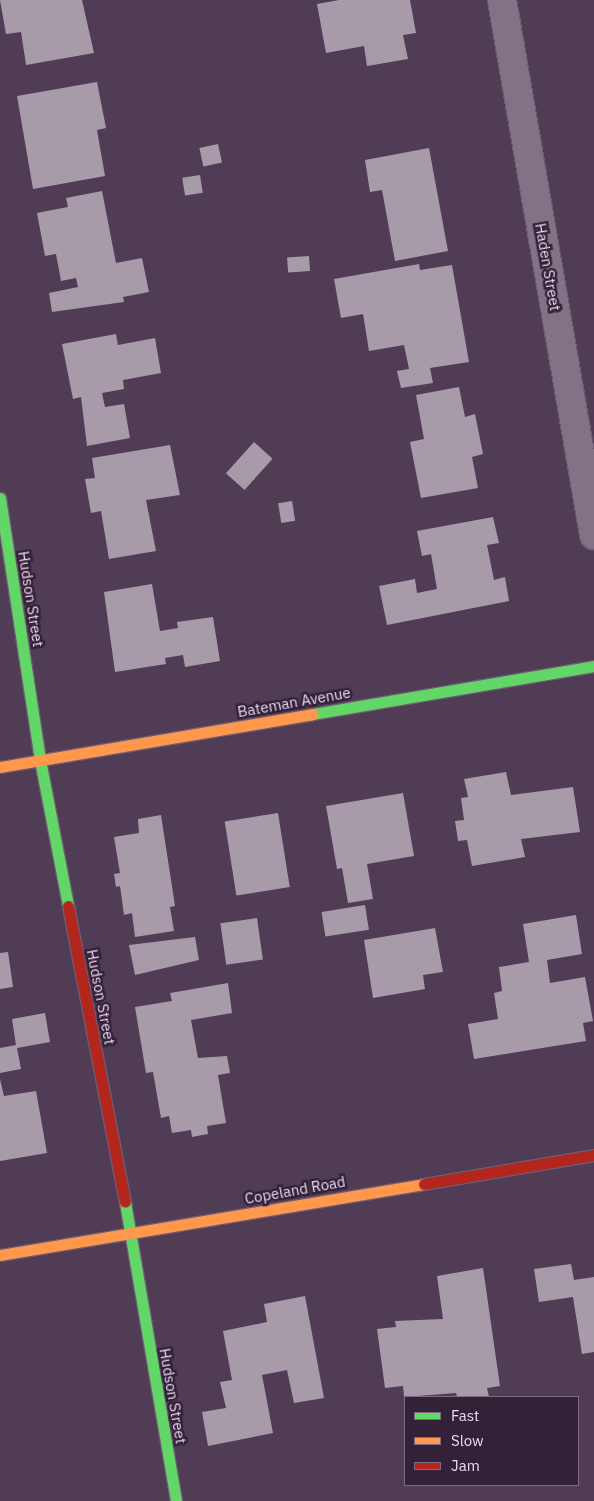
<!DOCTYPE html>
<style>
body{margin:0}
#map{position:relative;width:594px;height:1501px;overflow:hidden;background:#513c56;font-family:"IBM Plex Sans",sans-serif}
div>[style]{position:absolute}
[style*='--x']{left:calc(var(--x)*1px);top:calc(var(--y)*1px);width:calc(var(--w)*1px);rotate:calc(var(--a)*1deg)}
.building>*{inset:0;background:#a89ba9;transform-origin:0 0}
.roads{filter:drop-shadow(1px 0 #6d5b72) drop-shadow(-1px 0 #6d5b72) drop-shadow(0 1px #6d5b72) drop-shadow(0 -1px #6d5b72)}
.street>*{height:28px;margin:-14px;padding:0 14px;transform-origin:14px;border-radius:14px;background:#827286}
.fast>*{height:11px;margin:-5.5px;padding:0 5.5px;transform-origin:5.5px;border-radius:5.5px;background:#63d668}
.slow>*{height:11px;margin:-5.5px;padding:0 5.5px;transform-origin:5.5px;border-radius:5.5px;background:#ff974d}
.jam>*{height:11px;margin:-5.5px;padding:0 5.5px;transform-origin:5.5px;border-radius:5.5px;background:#b3261e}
span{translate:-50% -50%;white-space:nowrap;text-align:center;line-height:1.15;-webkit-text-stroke:5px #332237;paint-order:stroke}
.street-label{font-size:15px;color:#eed7f4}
.legend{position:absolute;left:404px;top:1396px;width:175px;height:90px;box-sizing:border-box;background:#332237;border:1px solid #7e6a83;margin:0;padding:6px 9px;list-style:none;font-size:15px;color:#eed7f4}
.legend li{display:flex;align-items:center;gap:10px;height:25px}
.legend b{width:25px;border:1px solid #7e6a83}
</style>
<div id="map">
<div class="building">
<div style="clip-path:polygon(0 0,82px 0,94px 53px,26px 65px,21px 32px,6px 34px)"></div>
<div style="clip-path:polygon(339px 0,410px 0,416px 33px,403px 35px,408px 59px,367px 66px,364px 46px,326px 53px,317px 4px)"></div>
<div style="clip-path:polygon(97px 82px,106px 128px,97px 130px,105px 176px,33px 189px,17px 96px)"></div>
<div style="left:218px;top:144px;width:19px;height:19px;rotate:78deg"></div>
<div style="clip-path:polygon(429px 148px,448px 251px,395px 261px,382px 190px,370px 192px,365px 160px)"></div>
<div style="left:200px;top:175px;width:18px;height:18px;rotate:81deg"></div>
<div style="clip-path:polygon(102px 191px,116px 263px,142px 258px,149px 292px,123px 297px,124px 302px,52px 312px,49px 293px,78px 287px,76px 278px,61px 281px,56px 254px,45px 256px,37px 213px,68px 207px,66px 198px)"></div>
<div style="left:309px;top:256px;width:15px;height:22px;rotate:86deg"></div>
<div style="clip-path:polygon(419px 264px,420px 270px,452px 265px,469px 362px,430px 368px,433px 383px,401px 388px,397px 371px,409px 369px,404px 345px,369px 351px,363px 314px,341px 318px,334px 279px)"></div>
<div style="clip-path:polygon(116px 334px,118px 345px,155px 338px,161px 373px,123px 380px,124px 389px,102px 393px,105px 407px,124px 404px,130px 438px,87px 446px,81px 397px,73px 399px,62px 344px)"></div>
<div style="clip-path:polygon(459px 387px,465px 417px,475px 414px,483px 454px,472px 457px,478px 488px,421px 498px,410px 442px,424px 439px,416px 395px)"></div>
<div style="left:254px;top:442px;width:25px;height:42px;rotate:42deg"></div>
<div style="clip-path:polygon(170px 445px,180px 495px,146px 500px,156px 551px,109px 559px,101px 511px,91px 513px,85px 479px,95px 478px,92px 458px)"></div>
<div style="left:292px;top:501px;width:20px;height:14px;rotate:81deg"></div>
<div style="clip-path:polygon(493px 517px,499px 543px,487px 545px,494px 580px,505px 577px,509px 601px,387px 625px,379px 586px,415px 579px,417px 593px,437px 589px,431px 554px,422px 556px,417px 531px)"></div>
<div style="clip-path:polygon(152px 584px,160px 631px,178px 628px,177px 622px,213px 617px,220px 661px,185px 667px,183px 655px,165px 658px,166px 664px,115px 672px,104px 592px)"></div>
<div style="clip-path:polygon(506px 772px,511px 795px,573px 787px,580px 832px,521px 839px,525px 857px,472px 866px,467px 840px,458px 841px,455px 821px,464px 820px,461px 798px,468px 797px,464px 779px)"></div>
<div style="clip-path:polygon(403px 793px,414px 856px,367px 864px,373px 899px,348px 903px,342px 868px,337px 869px,326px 806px)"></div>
<div style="left:278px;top:813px;width:75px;height:54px;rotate:81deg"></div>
<div style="clip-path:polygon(161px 815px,175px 906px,170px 907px,174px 931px,135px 937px,132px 913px,124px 915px,120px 886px,116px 887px,114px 874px,120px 873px,114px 837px,139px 833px,138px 819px)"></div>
<div style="left:365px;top:905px;width:25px;height:44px;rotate:81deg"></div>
<div style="clip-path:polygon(576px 915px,582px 954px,547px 960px,550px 983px,585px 977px,593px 1021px,583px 1023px,586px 1041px,474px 1059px,468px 1024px,498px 1019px,494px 993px,502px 991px,499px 967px,529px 962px,523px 924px)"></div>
<div style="left:257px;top:918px;width:42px;height:37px;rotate:82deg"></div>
<div style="clip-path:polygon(435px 928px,443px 972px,423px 975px,425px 989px,373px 998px,364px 940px)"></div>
<div style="clip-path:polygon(195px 937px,199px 960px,135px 975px,129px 945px)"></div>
<div style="clip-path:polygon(8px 952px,13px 987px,0 989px,0 953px)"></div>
<div style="clip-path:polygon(228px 983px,232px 1013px,191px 1020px,198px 1058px,227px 1056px,230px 1073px,218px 1075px,226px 1123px,207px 1126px,208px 1134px,192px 1137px,191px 1130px,172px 1133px,169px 1116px,161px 1118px,153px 1072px,146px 1073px,135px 1007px,172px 1001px,170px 993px)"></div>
<div style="clip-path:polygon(45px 1013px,50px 1042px,17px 1048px,21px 1069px,0 1073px,0 1048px,16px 1045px,12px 1019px)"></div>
<div style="clip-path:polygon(0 1079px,4px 1096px,36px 1091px,47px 1153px,0 1161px)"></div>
<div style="clip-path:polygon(571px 1264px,574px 1280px,594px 1277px,594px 1352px,582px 1354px,573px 1297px,539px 1302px,534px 1269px)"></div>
<div style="clip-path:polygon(483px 1268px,500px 1386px,487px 1388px,489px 1397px,457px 1397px,456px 1393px,404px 1397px,403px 1386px,385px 1388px,377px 1329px,396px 1327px,395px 1321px,443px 1319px,437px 1276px)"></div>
<div style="clip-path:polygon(305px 1296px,324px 1398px,294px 1403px,287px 1370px,262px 1375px,273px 1433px,208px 1446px,202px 1412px,226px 1408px,220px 1382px,232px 1380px,223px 1331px,267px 1322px,264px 1304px)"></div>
</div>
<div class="roads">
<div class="street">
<div style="--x:502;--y:0;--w:543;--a:80.24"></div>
</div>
<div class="fast">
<div style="--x:0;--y:498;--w:265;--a:81.3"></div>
<div style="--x:40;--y:760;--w:149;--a:79.1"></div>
<div style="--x:313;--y:714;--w:285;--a:-9.7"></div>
<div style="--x:125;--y:1202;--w:303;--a:80.3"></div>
</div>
<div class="slow">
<div style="--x:0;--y:767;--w:317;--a:-9.6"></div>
<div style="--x:0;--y:1255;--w:430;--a:-9.5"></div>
</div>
<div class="jam">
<div style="--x:68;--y:906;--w:301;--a:79.1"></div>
<div style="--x:424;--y:1184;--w:172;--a:-9.7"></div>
</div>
</div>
<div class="street-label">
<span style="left:548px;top:267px;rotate:80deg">Haden Street</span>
<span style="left:31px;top:599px;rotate:81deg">Hudson Street</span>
<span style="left:294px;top:702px;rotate:-10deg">Bateman Avenue</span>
<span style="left:101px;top:997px;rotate:79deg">Hudson Street</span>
<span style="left:295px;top:1190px;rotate:-10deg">Copeland Road</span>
<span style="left:173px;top:1396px;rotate:80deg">Hudson Street</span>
</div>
<ul class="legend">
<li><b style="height:6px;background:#63d668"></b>Fast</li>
<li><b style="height:6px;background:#ff974d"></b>Slow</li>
<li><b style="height:6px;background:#b3261e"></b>Jam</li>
</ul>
</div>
